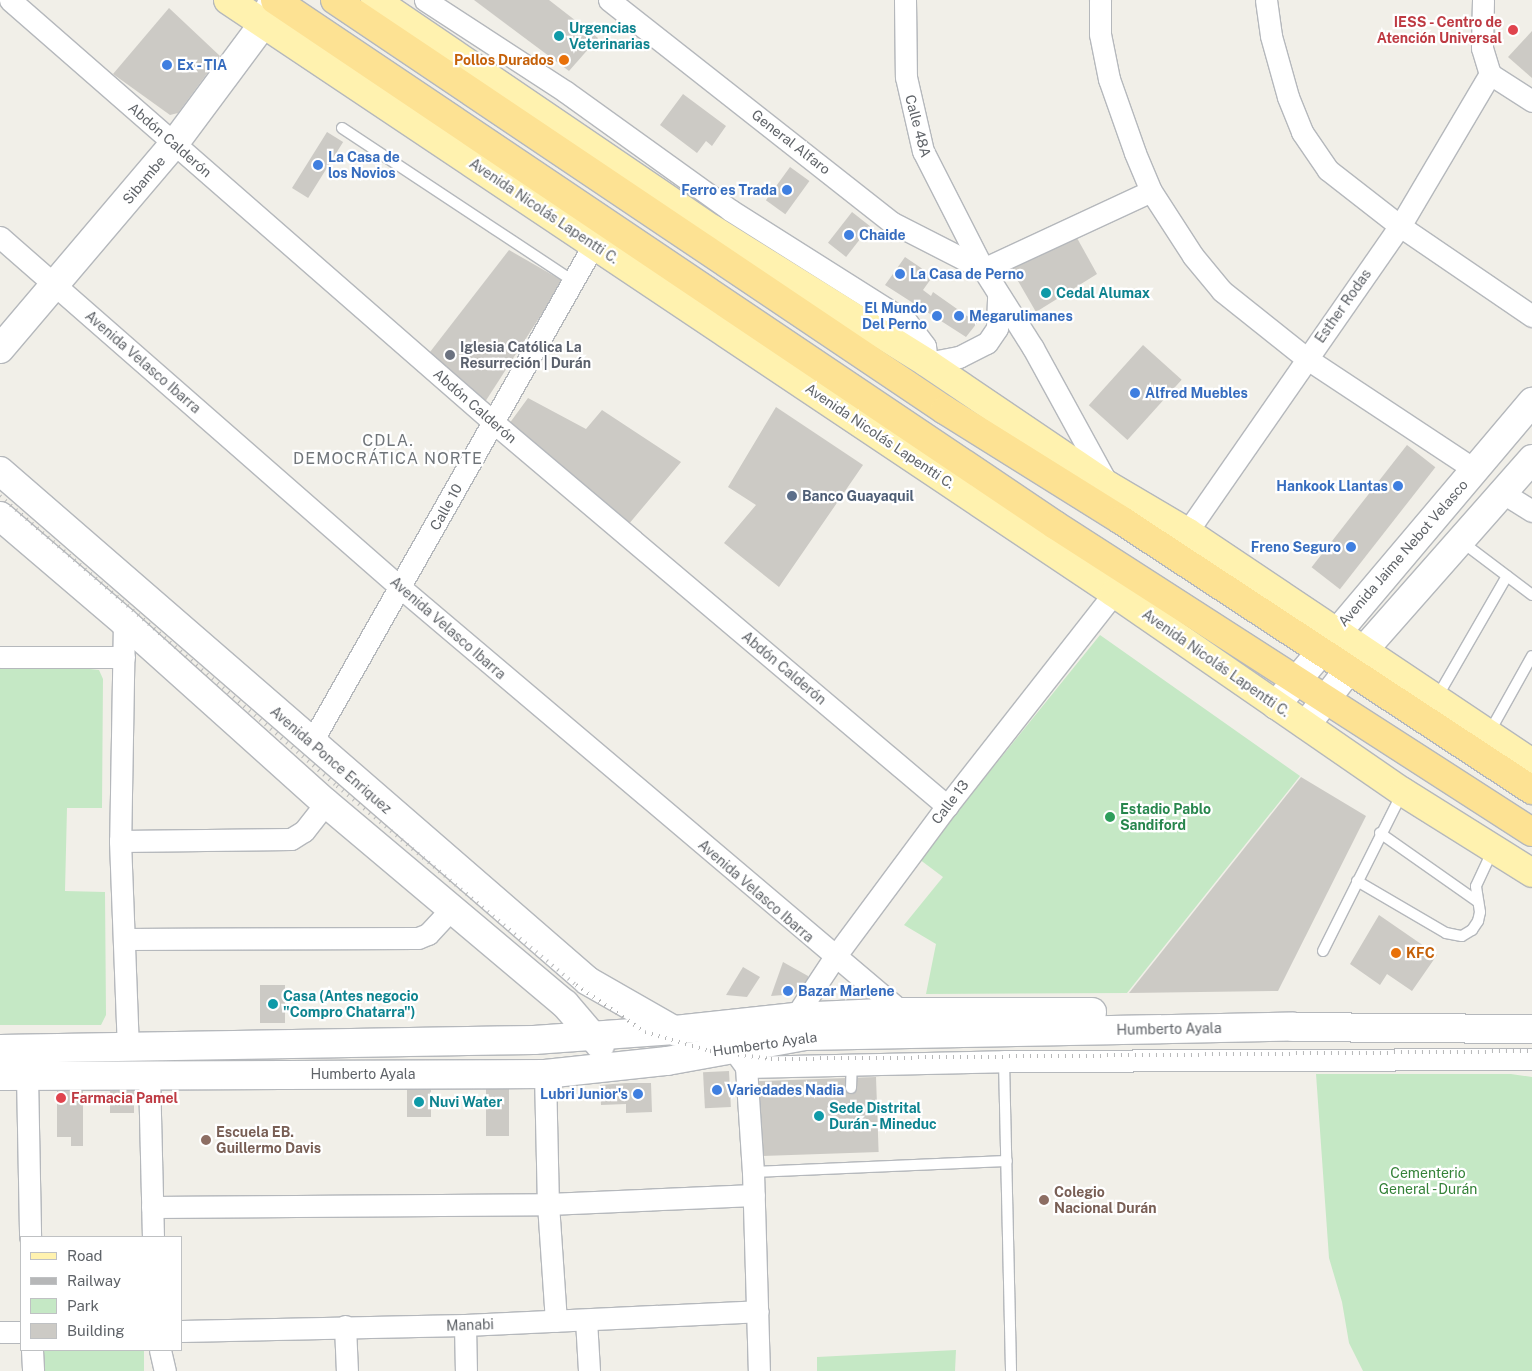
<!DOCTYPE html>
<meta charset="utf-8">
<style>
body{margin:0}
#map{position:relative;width:1532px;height:1371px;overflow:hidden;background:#f1efe8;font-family:"Public Sans",sans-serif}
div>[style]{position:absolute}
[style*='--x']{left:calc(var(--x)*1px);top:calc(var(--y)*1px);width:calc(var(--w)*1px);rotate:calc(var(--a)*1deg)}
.green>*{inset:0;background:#c5e8c5;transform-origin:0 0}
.building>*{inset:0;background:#cccac5;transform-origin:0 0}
.roads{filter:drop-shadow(1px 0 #b5b8bc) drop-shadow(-1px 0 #b5b8bc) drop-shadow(0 1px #b5b8bc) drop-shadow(0 -1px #b5b8bc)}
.lane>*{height:10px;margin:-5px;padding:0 5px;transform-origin:5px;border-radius:5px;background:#fff}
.street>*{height:21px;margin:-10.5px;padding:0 10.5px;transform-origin:10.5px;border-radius:10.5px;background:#fff}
.secondary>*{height:28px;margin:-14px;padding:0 14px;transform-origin:14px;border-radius:14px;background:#fff}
.primary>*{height:28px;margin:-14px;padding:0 14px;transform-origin:14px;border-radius:14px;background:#fff2af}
.highway>*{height:28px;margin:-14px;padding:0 14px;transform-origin:14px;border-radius:14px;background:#fde293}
.rail>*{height:4px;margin-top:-2px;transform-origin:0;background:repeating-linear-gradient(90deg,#b6b7b8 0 1px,transparent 0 7px)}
.dots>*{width:14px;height:14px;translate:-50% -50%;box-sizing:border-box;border:2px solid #fff;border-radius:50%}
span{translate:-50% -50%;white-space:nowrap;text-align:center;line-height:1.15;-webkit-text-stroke:4.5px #fff;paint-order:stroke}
.health-label{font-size:14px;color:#be3a42;font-weight:700}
.right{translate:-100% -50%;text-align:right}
.left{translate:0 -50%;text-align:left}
.culture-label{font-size:14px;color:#0d838f;font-weight:700}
.food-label{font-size:14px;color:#c56008;font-weight:700}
.shop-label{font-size:14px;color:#366cbe;font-weight:700}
.street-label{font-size:14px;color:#5f6368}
.worship-label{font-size:14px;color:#5b616d;font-weight:700}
.service-label{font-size:14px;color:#4e5e75;font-weight:700}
.leisure-label{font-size:14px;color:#27864d;font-weight:700}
.education-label{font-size:14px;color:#785e54;font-weight:700}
.park-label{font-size:14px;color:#348238}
.quarter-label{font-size:16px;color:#70757a;letter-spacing:1px}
.legend{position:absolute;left:20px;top:1236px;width:162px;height:115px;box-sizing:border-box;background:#fff;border:1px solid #bfc1c3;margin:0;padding:6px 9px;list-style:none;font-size:15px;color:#5f6368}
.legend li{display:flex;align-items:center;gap:10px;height:25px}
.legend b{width:25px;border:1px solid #bfc1c3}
</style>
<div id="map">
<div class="green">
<div style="clip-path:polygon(1100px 635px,1300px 776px,1127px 993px,926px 994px,936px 944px,904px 925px,943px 877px,919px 859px)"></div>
<div style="clip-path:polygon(0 668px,90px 669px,99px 670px,103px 679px,102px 808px,67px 808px,65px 891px,105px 892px,106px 1015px,101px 1025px,0 1025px)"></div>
<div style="clip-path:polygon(1316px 1074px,1511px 1074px,1532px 1077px,1532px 1371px,1363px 1371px,1349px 1343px,1342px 1302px,1329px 1258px)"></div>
<div style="left:43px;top:1350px;width:101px;height:21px"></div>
<div style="clip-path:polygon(956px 1350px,955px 1371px,817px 1371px,817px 1357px)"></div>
</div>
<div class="building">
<div style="clip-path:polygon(474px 0,549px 0,598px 38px,569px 71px)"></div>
<div style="clip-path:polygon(169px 8px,220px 56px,178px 113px,170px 115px,113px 74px)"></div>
<div style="clip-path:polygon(1532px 31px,1532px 78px,1508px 57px)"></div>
<div style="clip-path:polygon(683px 94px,726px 126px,712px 146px,706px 141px,697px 153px,660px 125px)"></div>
<div style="left:327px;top:132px;width:19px;height:66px;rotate:32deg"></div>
<div style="left:790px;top:167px;width:24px;height:41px;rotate:36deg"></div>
<div style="left:852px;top:212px;width:23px;height:39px;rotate:38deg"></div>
<div style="clip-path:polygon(1077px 238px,1097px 274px,1036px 312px,1010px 267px)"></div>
<div style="clip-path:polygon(509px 250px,563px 281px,485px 402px,430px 352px)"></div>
<div style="clip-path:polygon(905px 257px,933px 276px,923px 290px,931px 296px,933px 292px,977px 323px,966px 337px,885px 285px)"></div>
<div style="left:1143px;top:345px;width:52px;height:81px;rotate:42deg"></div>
<div style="clip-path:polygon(528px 398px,586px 429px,602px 410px,681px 462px,628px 525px,509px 424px)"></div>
<div style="clip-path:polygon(776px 407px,863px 465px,779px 587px,724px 543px,756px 505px,728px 487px)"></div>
<div style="left:1407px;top:445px;width:36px;height:155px;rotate:38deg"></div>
<div style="clip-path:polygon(1301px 777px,1366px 816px,1278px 991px,1129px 993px)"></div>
<div style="clip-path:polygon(1379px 915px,1437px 955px,1412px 991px,1387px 974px,1380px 985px,1350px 964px)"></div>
<div style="clip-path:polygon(783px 962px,808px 976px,808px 980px,795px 994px,771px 996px)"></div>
<div style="clip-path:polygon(743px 967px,760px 977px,747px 997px,726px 995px)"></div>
<div style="left:260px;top:985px;width:25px;height:38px"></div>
<div style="left:729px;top:1071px;width:36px;height:26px;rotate:87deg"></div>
<div style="left:876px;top:1077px;width:75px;height:117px;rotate:88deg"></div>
<div style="left:486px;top:1083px;width:23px;height:53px"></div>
<div style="clip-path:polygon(626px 1083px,651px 1083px,652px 1112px,626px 1113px,626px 1104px,601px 1105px,600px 1085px)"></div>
<div style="left:110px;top:1087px;width:24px;height:26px"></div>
<div style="left:407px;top:1088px;width:24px;height:29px"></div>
<div style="clip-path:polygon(57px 1091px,83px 1091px,83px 1146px,71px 1146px,71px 1137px,57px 1137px)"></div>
</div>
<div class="roads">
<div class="lane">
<div style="--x:342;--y:128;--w:276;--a:33.5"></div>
<div style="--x:1462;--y:542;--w:88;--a:37.1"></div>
<div style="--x:1436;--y:699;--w:142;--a:-60"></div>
<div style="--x:1489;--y:733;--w:88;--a:-60.8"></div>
<div style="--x:1380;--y:833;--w:120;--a:35.1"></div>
<div style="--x:1357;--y:881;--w:103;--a:30.3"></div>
<div style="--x:1446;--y:933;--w:16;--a:11"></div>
<div style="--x:1462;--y:936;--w:12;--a:-31"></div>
<div style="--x:1472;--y:930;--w:11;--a:-56"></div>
<div style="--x:1478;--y:921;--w:9;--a:-77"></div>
<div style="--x:1480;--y:912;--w:26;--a:-99"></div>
<div style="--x:1476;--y:886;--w:40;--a:-65"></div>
<div style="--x:1323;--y:951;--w:177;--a:-63.4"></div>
<div style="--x:1004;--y:1061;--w:310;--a:88.7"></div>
<div style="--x:851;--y:1088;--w:25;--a:-88"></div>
<div style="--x:753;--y:1172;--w:254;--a:-2.5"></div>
</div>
<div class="street">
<div style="--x:10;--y:0;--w:641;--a:41.14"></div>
<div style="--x:493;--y:422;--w:595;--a:40.23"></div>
<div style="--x:425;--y:0;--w:168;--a:33.1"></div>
<div style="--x:566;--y:92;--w:202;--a:35.7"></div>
<div style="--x:730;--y:210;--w:209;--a:32.3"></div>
<div style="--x:907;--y:322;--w:30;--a:53"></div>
<div style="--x:925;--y:346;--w:17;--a:83"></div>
<div style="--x:927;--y:363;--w:33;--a:-11"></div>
<div style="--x:959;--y:357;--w:31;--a:-27"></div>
<div style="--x:987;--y:343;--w:18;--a:-56"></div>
<div style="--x:997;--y:328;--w:34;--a:-88"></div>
<div style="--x:609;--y:0;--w:359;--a:38.2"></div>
<div style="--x:891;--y:222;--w:103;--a:27.1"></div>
<div style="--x:983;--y:269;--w:185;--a:-24.9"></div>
<div style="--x:905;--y:0;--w:77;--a:89.3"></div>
<div style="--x:906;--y:77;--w:76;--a:77.1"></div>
<div style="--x:923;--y:151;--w:132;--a:63"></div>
<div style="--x:983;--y:269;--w:93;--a:57.7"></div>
<div style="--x:1033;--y:348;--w:156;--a:61.3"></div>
<div style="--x:1100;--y:0;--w:34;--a:90"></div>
<div style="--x:1100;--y:34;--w:46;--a:78.7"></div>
<div style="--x:1109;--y:79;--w:78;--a:70.6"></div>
<div style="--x:1135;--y:153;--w:41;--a:67.2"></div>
<div style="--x:1151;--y:191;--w:77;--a:57.1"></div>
<div style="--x:1193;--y:256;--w:45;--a:50.4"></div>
<div style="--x:1222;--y:291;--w:107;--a:38.6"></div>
<div style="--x:1306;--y:358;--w:203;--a:33.5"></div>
<div style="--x:1266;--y:0;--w:36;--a:82"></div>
<div style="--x:1271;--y:36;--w:63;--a:74.4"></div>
<div style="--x:1288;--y:97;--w:38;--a:68"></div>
<div style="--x:1302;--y:132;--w:46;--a:55.6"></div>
<div style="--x:1328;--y:170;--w:91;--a:37.9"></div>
<div style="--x:1400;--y:226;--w:160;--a:34.3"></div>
<div style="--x:1483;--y:0;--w:48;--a:91.2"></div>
<div style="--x:1482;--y:48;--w:27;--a:73"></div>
<div style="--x:1490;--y:74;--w:50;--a:32.7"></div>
<div style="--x:0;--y:237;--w:533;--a:41.2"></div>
<div style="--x:401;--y:588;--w:656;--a:40.24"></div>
<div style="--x:1503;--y:493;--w:34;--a:32"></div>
<div style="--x:1187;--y:532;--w:373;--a:-55.2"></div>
<div style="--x:1400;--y:226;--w:177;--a:-59.4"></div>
<div style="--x:124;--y:622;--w:219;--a:91"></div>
<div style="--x:120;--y:841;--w:205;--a:87.8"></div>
<div style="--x:0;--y:657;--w:124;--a:0"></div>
<div style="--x:311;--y:743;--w:574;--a:-60.44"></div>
<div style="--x:120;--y:841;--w:171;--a:-0.7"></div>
<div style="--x:291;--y:839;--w:15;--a:-32"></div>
<div style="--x:304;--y:831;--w:36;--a:-52"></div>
<div style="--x:124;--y:939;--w:294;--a:-0.2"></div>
<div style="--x:418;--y:938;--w:11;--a:-22"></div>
<div style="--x:428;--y:934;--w:37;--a:-47"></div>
<div style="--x:795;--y:1017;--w:71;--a:-56.5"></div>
<div style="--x:834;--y:958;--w:189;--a:-53.4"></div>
<div style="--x:947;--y:806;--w:271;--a:-51.9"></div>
<div style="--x:725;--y:1038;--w:36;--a:54"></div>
<div style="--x:746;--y:1067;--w:258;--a:-1.3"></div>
<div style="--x:1004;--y:1061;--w:528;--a:-0.22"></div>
<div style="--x:746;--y:1067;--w:105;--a:86.2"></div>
<div style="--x:753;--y:1172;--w:199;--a:88.3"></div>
<div style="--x:149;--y:1074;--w:163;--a:88.6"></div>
<div style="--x:545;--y:1074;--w:130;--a:88.7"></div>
<div style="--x:548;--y:1204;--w:117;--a:86.1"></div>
<div style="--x:27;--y:1075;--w:162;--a:88.9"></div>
<div style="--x:152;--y:1207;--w:396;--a:-0.4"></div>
<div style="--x:548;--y:1204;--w:206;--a:-2.5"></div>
<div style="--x:586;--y:1320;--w:51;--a:86.6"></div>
<div style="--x:465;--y:1325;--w:46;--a:88.8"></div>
<div style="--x:345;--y:1326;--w:45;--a:87.5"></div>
<div style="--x:181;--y:1331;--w:284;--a:-1.2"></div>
<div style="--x:465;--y:1325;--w:293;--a:-2.7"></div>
<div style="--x:0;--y:1332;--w:21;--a:0"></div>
<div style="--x:32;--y:1350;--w:21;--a:87"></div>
<div style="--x:160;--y:1350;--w:22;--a:77"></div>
</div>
<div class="secondary">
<div style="--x:0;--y:349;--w:269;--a:-49.7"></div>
<div style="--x:174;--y:144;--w:149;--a:-53.4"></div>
<div style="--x:263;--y:24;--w:25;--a:-67"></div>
<div style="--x:0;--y:471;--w:778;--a:40.94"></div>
<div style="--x:588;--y:981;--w:103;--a:29.8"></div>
<div style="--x:0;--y:516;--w:163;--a:40.5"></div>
<div style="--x:124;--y:622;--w:271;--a:41.9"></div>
<div style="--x:326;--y:803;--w:312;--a:40.1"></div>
<div style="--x:565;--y:1004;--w:54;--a:49.5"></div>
<div style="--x:1276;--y:705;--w:397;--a:-49.8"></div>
<div style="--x:1306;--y:725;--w:93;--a:-52.4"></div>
<div style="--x:1363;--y:651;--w:256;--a:-48.6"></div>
<div style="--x:0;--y:1049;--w:534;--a:-0.97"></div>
<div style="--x:534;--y:1040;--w:141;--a:-4.1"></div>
<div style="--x:675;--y:1030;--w:121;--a:-6.2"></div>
<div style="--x:795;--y:1017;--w:107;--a:-2.7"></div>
<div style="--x:902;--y:1012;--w:190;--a:0"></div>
<div style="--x:0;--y:1076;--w:545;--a:-0.21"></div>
<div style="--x:545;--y:1074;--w:123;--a:-6.1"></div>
<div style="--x:667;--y:1061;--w:139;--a:-10.3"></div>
<div style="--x:804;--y:1036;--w:489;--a:-1.1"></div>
<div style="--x:1293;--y:1027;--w:239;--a:0.5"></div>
</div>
<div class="primary">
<div style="--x:228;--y:0;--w:1066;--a:33.79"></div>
<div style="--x:1114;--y:593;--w:351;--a:34.6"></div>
<div style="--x:1403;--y:792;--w:152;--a:32.1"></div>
<div style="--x:375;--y:0;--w:407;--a:34.2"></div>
<div style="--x:712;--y:229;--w:253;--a:31.9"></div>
<div style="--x:927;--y:363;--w:220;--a:34.1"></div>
<div style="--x:1109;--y:486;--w:91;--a:30.5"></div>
<div style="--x:1187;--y:532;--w:415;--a:33.8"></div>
</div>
<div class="highway">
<div style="--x:275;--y:0;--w:940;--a:33.94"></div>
<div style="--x:1055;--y:525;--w:567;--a:32.77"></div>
<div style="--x:335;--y:0;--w:735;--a:33.91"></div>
<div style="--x:945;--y:410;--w:208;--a:32"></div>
<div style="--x:1121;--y:520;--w:492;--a:33.3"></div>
</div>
</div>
<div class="rail">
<div style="--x:0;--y:496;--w:445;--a:40.7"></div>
<div style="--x:337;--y:786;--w:311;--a:39.8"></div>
<div style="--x:576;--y:985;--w:83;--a:34.3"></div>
<div style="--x:645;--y:1032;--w:68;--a:16.3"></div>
<div style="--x:710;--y:1051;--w:62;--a:7.5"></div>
<div style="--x:771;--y:1059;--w:761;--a:-0.6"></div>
</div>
<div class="dots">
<div style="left:1513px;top:30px;background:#e0444e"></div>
<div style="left:559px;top:36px;background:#0f9aa8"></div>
<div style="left:564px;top:60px;background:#e8710a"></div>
<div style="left:167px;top:65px;background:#3f7fe0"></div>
<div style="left:318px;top:165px;background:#3f7fe0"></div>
<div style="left:787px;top:190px;background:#3f7fe0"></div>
<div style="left:849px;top:235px;background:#3f7fe0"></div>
<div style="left:900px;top:274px;background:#3f7fe0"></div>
<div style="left:1046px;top:293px;background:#0f9aa8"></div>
<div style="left:937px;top:316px;background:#3f7fe0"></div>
<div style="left:959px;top:316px;background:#3f7fe0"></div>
<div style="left:450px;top:355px;background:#6b7280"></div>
<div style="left:1135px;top:393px;background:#3f7fe0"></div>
<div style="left:1398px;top:486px;background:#3f7fe0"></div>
<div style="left:792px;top:496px;background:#5c6f8a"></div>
<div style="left:1351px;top:547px;background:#3f7fe0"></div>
<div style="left:1110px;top:817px;background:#2e9e5b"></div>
<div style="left:1396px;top:953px;background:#e8710a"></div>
<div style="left:788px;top:991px;background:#3f7fe0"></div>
<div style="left:273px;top:1004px;background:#0f9aa8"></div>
<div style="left:717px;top:1090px;background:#3f7fe0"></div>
<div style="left:638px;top:1094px;background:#3f7fe0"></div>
<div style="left:61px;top:1098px;background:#e0444e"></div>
<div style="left:419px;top:1102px;background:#0f9aa8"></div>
<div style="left:819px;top:1116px;background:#0f9aa8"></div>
<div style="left:206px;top:1140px;background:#8d6e63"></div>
<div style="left:1044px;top:1200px;background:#8d6e63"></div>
</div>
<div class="health-label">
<span class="right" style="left:1502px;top:30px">IESS - Centro de<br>Atención Universal</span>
<span class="left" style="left:71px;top:1098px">Farmacia Pamel</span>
</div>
<div class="culture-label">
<span class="left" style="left:569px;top:36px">Urgencias<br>Veterinarias</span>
<span class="left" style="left:1056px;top:293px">Cedal Alumax</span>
<span class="left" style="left:283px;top:1004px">Casa (Antes negocio<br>"Compro Chatarra")</span>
<span class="left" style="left:429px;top:1102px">Nuvi Water</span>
<span class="left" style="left:829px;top:1116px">Sede Distrital<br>Durán - Mineduc</span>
</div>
<div class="food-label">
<span class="right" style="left:554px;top:60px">Pollos Durados</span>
<span class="left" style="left:1406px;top:953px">KFC</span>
</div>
<div class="shop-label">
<span class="left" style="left:177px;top:65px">Ex - TIA</span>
<span class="left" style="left:328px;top:165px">La Casa de<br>los Novios</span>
<span class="right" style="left:777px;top:190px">Ferro es Trada</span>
<span class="left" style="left:859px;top:235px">Chaide</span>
<span class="left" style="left:910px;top:274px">La Casa de Perno</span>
<span class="right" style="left:927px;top:316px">El Mundo<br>Del Perno</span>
<span class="left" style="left:969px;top:316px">Megarulimanes</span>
<span class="left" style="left:1145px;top:393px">Alfred Muebles</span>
<span class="right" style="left:1388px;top:486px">Hankook Llantas</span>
<span class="right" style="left:1341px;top:547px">Freno Seguro</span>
<span class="left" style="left:798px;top:991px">Bazar Marlene</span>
<span class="left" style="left:727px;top:1090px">Variedades Nadia</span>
<span class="right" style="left:628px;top:1094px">Lubri Junior's</span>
</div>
<div class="street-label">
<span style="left:918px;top:126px;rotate:75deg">Calle 48A</span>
<span style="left:170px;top:140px;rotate:41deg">Abdón Calderón</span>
<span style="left:791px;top:142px;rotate:38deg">General Alfaro</span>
<span style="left:144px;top:180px;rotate:-50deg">Sibambe</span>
<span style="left:544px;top:211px;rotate:34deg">Avenida Nicolás Lapentti C.</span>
<span style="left:1343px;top:306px;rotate:-55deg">Esther Rodas</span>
<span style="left:143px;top:362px;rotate:41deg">Avenida Velasco Ibarra</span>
<span style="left:475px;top:406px;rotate:41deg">Abdón Calderón</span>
<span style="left:880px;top:436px;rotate:34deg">Avenida Nicolás Lapentti C.</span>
<span style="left:446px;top:507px;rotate:-61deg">Calle 10</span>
<span style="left:1403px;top:553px;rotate:-49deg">Avenida Jaime Nebot Velasco</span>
<span style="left:448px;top:628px;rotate:41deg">Avenida Velasco Ibarra</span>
<span style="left:1216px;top:663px;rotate:35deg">Avenida Nicolás Lapentti C.</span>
<span style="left:784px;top:668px;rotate:40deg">Abdón Calderón</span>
<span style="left:331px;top:760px;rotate:41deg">Avenida Ponce Enriquez</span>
<span style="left:950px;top:802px;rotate:-53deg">Calle 13</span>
<span style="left:756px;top:891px;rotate:41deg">Avenida Velasco Ibarra</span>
<span style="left:1169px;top:1029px;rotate:-1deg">Humberto Ayala</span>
<span style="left:765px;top:1044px;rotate:-8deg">Humberto Ayala</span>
<span style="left:363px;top:1074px">Humberto Ayala</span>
<span style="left:470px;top:1325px;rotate:-2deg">Manabi</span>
</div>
<div class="worship-label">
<span class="left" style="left:460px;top:355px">Iglesia Católica La<br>Resurreción | Durán</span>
</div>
<div class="service-label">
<span class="left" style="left:802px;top:496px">Banco Guayaquil</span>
</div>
<div class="leisure-label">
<span class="left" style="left:1120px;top:817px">Estadio Pablo<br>Sandiford</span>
</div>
<div class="education-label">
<span class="left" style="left:216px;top:1140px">Escuela EB.<br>Guillermo Davis</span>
<span class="left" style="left:1054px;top:1200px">Colegio<br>Nacional Durán</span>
</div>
<div class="park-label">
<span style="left:1428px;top:1181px">Cementerio<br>General - Durán</span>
</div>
<div class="quarter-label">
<span style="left:388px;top:450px">CDLA.<br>DEMOCRÁTICA NORTE</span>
</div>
<ul class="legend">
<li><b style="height:6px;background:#fff2af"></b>Road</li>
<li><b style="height:6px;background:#b6b7b8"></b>Railway</li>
<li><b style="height:14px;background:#c5e8c5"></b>Park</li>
<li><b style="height:14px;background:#cccac5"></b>Building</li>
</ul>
</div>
